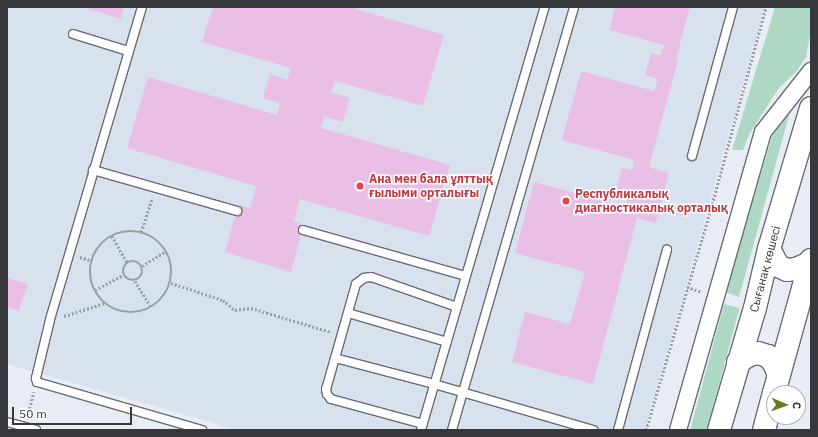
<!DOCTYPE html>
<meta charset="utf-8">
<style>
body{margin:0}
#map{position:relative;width:818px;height:437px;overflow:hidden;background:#e8edf5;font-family:"IBM Plex Sans",sans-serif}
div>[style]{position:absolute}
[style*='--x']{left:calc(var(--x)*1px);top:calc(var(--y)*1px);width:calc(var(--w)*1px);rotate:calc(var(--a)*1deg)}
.built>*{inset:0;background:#d8e2ef}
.green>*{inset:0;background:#aed8c3;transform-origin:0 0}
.building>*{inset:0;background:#e9bfe6}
.path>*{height:2.5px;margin-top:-1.25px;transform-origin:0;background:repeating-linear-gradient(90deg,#9b9fa5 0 2px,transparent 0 4px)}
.path>.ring{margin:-1.25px;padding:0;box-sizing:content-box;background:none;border:2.5px solid #9b9fa5;border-radius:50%}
.roads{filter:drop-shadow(1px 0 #676c73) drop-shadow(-1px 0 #676c73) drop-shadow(0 1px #676c73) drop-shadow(0 -1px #676c73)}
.lane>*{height:8px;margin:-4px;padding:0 4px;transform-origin:4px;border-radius:4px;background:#fff}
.street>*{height:16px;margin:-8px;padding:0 8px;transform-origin:8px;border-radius:8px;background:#fff}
.secondary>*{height:22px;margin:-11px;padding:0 11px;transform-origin:11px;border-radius:11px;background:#fff}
.dots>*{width:11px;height:11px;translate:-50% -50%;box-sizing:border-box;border:2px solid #fff;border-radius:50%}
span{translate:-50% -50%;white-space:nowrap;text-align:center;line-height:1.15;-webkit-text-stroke:3px #fff;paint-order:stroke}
.health-label{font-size:12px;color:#be3a42;font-weight:700}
.left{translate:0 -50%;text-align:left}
.street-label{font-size:12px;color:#36383b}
.frame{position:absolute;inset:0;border:8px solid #36383b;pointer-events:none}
.north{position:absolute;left:766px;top:385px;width:40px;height:40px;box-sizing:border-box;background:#fff;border:1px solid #afafb1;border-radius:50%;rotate:92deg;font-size:11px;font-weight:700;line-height:16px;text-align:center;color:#36383b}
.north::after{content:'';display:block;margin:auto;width:14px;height:18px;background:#727923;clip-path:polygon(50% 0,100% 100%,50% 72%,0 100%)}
.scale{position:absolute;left:12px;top:407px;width:120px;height:18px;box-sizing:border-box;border:2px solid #36383b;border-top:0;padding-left:5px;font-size:12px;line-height:14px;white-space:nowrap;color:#36383b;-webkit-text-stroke:3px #fff;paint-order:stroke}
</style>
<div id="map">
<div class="built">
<div style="clip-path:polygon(7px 7px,765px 7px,645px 430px,238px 430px,7px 364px)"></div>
</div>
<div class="green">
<div style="clip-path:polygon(775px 7px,811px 7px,811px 29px,806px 57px,796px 72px,778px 89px,749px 135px,743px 150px,732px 150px)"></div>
<div style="clip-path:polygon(790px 112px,739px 297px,725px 292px,772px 137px)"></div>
<div style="left:724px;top:304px;width:16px;height:131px;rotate:15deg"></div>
</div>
<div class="building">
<div style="clip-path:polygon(83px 7px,124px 7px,121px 19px)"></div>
<div style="clip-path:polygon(213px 7px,356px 7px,356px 9px,444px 35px,423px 106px,335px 81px,331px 92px,350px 98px,343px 122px,324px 116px,321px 128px,450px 165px,429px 236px,300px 199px,294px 221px,304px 225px,291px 272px,225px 252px,238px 205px,250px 208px,256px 186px,127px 148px,148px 77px,277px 115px,280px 103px,263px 98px,270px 74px,287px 80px,291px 68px,202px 42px)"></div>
<div style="clip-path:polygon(615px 7px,690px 7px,676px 59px,678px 60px,649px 167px,669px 173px,656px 223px,637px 218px,593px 384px,512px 362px,525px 312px,570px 324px,585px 272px,515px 253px,534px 182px,625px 207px,629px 195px,616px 191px,622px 168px,632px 170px,634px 160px,562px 140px,581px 71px,654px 91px,658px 79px,645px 75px,651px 53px,661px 55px,664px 45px,609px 30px)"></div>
<div style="clip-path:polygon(7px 278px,28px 284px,19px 311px,7px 307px)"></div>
</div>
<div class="path">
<div class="ring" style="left:90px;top:231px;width:79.5px;height:79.5px"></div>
<div style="--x:141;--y:232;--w:36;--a:-72"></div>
<div style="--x:112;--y:236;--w:30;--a:60"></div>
<div style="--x:80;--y:257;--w:13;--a:18"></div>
<div class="ring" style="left:123px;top:261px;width:17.5px;height:17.5px"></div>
<div style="--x:142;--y:266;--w:28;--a:-32"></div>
<div style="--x:135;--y:281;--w:31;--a:58"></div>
<div style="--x:171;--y:283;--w:55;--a:18.1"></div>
<div style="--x:223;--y:300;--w:16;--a:40"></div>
<div style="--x:235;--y:310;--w:16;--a:-7"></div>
<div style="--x:251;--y:308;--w:84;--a:16.7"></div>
<div style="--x:687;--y:287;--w:16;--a:18"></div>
<div style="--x:95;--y:290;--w:32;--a:-28"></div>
<div style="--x:64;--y:316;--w:43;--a:-17.6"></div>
<div style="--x:27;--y:416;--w:25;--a:-74"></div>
<div style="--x:646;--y:430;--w:235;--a:-73.7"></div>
<div style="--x:712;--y:204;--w:204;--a:-74.7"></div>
</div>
<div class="roads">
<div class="lane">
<div style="--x:142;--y:7;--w:326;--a:106.4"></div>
<div style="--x:50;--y:320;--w:60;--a:103.6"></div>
<div style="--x:36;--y:378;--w:4;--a:76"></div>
<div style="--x:37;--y:382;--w:172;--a:16.2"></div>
<div style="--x:73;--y:34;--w:58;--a:17.2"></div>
<div style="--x:692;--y:156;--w:155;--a:-74.6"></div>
<div style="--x:93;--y:170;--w:150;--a:15.9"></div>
<div style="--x:303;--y:230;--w:169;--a:15.8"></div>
<div style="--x:457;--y:307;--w:91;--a:-160.8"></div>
<div style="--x:371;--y:277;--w:7;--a:172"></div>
<div style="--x:364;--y:278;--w:10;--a:143"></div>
<div style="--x:356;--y:284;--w:77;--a:105.8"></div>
<div style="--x:335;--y:358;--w:102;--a:14.7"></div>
<div style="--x:434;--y:384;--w:166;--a:16.1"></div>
<div style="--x:348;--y:313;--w:103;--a:16.3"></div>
<div style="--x:335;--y:358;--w:32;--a:106"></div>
<div style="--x:326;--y:389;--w:5;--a:79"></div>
<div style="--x:327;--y:394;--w:6;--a:51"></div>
<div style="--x:331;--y:399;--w:95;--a:15.2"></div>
<div style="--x:7;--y:422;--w:30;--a:15"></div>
<div style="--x:421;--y:430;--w:441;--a:-73.7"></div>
<div style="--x:452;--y:430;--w:440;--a:-73.9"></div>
<div style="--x:618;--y:430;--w:187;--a:-74.8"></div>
</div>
<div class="street">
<div style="--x:678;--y:430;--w:310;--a:-74.1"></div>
<div style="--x:763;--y:132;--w:78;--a:-51.8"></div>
</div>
<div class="secondary">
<div style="--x:769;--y:249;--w:19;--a:62"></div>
<div style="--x:778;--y:266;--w:10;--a:24"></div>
<div style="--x:787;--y:270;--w:9;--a:-6"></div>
<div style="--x:796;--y:269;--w:15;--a:-23"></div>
<div style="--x:738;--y:362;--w:13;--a:-32"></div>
<div style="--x:749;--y:355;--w:9;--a:-13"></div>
<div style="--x:758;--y:353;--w:10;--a:17"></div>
<div style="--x:768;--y:356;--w:9;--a:49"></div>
<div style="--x:774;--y:363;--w:13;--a:67"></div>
<div style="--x:774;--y:393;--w:138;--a:-74.5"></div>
<div style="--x:719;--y:430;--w:127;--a:-73.6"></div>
<div style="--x:755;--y:308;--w:61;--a:-76.7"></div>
<div style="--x:769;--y:249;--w:147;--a:-73.4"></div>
<div style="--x:764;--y:430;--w:38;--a:-75"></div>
</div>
</div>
<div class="dots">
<div style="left:360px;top:186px;background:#e0444e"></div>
<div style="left:566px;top:201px;background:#e0444e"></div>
</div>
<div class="health-label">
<span class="left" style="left:369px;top:186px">Ана мен бала ұлттық<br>ғылыми орталығы</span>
<span class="left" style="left:575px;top:201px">Республикалық<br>диагностикалық орталық</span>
</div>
<div class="street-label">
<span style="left:765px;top:269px;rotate:-75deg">Сығанақ көшесі</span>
</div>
<div class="frame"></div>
<div class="north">С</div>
<div class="scale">50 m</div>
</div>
